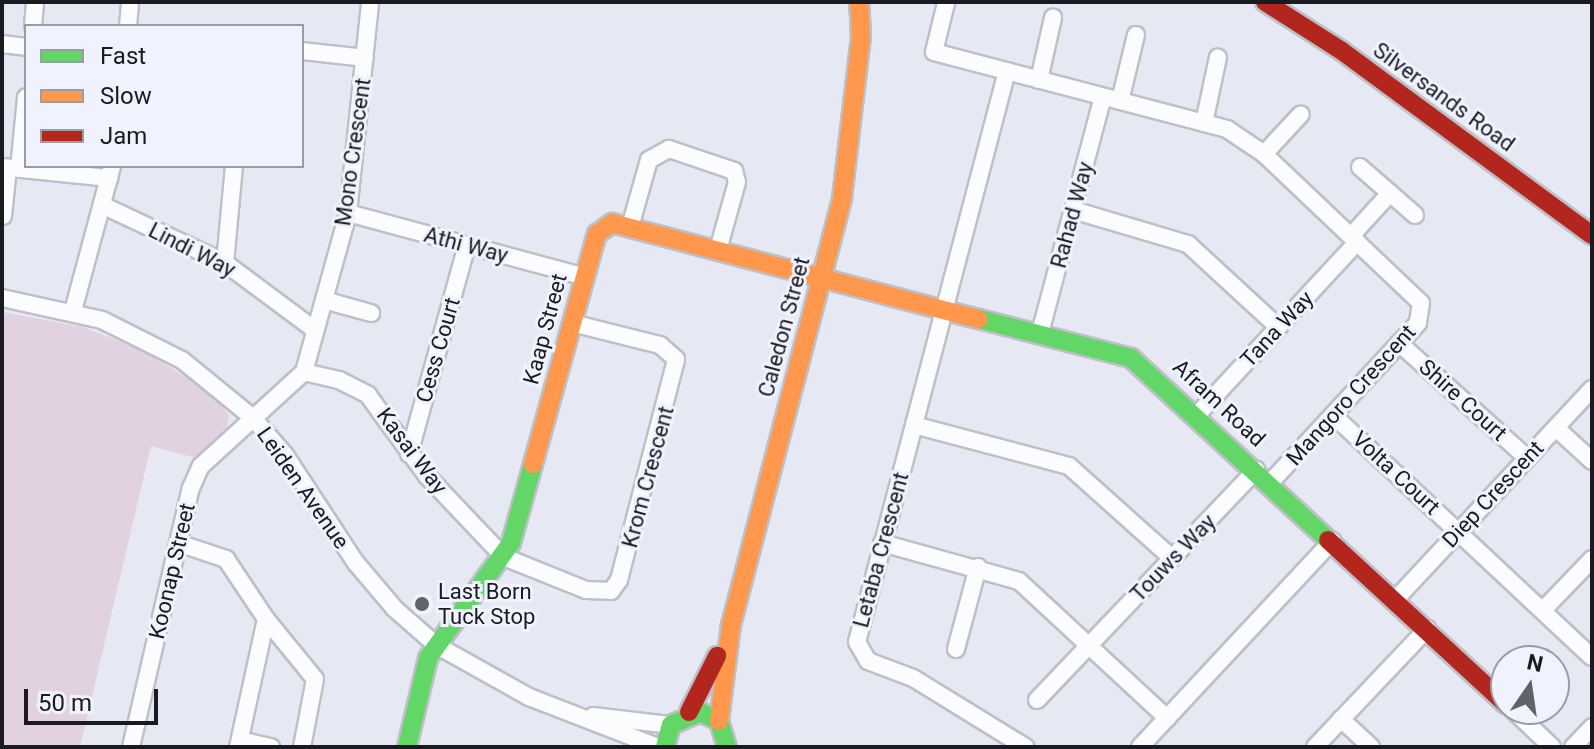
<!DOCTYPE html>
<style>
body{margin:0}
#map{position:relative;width:1594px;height:749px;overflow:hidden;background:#e6e8f3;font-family:Roboto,sans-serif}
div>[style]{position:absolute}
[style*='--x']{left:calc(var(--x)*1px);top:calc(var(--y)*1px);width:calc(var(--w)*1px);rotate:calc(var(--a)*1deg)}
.green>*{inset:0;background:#e2d1e1}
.roads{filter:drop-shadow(2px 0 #bec0c8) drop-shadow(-2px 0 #bec0c8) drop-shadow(0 2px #bec0c8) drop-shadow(0 -2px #bec0c8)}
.street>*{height:16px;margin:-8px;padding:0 8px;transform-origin:8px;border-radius:8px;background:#fbfcfd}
.fast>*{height:18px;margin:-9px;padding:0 9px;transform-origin:9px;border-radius:9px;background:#63d668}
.slow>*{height:18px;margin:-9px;padding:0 9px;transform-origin:9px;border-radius:9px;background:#ff974d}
.jam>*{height:18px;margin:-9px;padding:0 9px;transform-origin:9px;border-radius:9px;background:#b3261e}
.dots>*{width:22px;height:22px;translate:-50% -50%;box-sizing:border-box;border:4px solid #f0f2fe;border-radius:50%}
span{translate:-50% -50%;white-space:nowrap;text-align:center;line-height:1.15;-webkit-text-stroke:6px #f0f2fe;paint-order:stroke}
.street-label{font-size:22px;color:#1a1b22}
.poi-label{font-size:22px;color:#1a1b22}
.left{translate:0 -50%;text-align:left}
.frame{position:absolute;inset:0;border:4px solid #1a1b22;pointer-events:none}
.legend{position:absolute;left:24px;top:24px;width:280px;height:144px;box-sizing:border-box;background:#f0f2fe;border:2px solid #9a9ca6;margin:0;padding:10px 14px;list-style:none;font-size:24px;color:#1a1b22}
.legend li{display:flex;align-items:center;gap:16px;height:40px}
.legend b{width:40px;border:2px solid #9a9ca6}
.north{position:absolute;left:1490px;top:645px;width:80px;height:80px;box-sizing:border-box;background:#f0f2fe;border:2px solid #9a9ca6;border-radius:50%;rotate:13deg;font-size:22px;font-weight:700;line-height:32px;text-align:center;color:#1a1b22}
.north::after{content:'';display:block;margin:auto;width:28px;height:36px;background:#61636b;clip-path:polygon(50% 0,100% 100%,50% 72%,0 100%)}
.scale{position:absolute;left:24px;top:689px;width:134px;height:36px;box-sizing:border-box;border:4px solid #1a1b22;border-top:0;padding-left:10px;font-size:24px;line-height:28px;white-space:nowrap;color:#1a1b22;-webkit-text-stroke:6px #f0f2fe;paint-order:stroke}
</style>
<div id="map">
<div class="green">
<div style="clip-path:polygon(2px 312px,83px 327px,144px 351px,214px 395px,229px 416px,226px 433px,200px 459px,151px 446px,80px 747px,2px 747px)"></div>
</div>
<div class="roads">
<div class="street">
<div style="--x:946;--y:3;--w:50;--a:103.8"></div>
<div style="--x:934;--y:52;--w:303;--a:14.7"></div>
<div style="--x:1227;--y:129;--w:45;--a:34"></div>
<div style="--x:1264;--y:154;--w:216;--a:43.5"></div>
<div style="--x:1421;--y:303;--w:20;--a:99"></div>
<div style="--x:1418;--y:323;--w:218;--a:132.8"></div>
<div style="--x:33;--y:26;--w:24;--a:-85"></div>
<div style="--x:128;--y:26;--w:24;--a:-85"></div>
<div style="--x:2;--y:44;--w:24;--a:7"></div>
<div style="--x:302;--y:51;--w:63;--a:6.3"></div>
<div style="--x:1007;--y:71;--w:590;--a:104.72"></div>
<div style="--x:857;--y:642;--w:22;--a:60"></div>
<div style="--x:868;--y:661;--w:48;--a:20.7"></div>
<div style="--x:913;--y:678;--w:132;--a:31.6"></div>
<div style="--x:1039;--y:80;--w:64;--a:-77.3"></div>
<div style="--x:1120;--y:101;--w:68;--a:-76.4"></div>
<div style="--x:1204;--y:123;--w:67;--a:-78"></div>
<div style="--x:1264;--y:154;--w:54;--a:-47.2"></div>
<div style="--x:2;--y:167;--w:108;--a:5.9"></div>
<div style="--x:1360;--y:167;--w:73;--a:41.1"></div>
<div style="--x:19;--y:169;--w:72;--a:-84.4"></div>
<div style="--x:102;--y:205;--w:136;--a:25.2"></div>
<div style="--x:225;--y:263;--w:112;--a:36.7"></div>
<div style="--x:1073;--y:210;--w:120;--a:16.5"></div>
<div style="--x:1188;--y:244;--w:122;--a:42.7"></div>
<div style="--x:348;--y:213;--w:245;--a:15.1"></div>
<div style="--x:3;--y:216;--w:48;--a:-84.1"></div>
<div style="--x:630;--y:227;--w:70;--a:-74.2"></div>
<div style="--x:649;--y:160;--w:23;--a:-29"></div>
<div style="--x:669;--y:149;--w:69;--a:18.7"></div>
<div style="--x:734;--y:171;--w:11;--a:75"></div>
<div style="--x:737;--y:182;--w:71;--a:105.6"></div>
<div style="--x:1351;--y:236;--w:58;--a:-47.8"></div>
<div style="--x:225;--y:263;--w:97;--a:-84.7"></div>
<div style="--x:2;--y:298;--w:102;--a:12.4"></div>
<div style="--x:102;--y:320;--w:89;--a:26.6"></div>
<div style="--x:182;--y:360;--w:90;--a:39.2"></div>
<div style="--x:252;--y:417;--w:50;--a:49"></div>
<div style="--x:285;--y:455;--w:129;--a:56.7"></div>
<div style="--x:356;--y:563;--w:60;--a:49.7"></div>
<div style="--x:395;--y:609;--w:55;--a:41.3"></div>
<div style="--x:436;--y:645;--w:107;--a:29.2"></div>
<div style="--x:529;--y:697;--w:138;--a:21.2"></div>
<div style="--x:324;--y:300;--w:49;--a:15.5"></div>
<div style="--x:73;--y:311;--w:150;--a:-74.9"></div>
<div style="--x:1040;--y:333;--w:244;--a:-75.1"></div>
<div style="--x:1399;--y:343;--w:172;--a:41.9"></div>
<div style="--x:304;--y:372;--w:36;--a:13"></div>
<div style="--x:339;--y:380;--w:33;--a:27"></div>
<div style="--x:368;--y:395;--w:100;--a:53.9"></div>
<div style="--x:427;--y:476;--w:112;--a:46.5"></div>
<div style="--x:504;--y:557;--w:88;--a:21.9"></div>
<div style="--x:586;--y:590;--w:25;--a:2"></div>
<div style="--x:611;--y:591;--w:14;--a:-54"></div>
<div style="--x:619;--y:580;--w:228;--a:-75.5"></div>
<div style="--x:676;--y:359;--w:21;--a:-139"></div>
<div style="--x:660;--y:345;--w:91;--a:-166"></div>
<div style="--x:1197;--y:415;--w:236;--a:-47.2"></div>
<div style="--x:1333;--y:415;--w:354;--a:43.1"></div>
<div style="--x:914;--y:425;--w:160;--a:14.8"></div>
<div style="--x:1069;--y:466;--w:138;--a:41.8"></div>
<div style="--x:1556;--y:428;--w:49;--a:42.5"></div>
<div style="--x:409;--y:454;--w:217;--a:-74.5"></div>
<div style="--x:178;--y:543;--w:51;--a:18.4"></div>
<div style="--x:226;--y:559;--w:72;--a:56.3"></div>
<div style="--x:266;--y:619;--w:131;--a:102.3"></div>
<div style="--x:882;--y:543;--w:142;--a:15.5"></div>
<div style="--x:1019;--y:581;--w:202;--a:42.8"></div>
<div style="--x:1395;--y:600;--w:289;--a:-47"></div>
<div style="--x:1543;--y:610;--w:71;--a:-46.1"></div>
<div style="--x:266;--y:619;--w:77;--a:50.8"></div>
<div style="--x:315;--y:679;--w:69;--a:100.8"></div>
<div style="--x:956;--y:649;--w:85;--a:-75"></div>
<div style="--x:1037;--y:700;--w:318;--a:-46.4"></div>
<div style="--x:1512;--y:709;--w:55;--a:43.5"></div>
<div style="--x:593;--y:716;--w:79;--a:6.6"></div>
<div style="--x:1341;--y:719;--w:41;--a:43"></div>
<div style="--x:240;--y:740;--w:32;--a:13"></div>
<div style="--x:131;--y:747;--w:266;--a:-77"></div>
<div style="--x:191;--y:488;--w:24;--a:-66"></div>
<div style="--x:201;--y:466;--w:139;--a:-42.4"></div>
<div style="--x:304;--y:372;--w:165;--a:-74.5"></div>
<div style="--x:348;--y:213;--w:212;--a:-84"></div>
<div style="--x:1140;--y:747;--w:282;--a:-47"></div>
<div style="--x:1315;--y:747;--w:163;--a:-46.5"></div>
<div style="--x:1573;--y:747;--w:28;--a:-46"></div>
</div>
<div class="fast">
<div style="--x:979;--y:319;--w:157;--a:14.4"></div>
<div style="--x:1131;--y:358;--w:268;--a:42.7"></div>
<div style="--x:407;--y:747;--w:91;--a:-76.7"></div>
<div style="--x:428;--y:658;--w:142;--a:-54.2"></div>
<div style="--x:511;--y:543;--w:82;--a:-74.4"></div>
<div style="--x:665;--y:747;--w:23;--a:-75"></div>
<div style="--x:671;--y:725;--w:32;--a:-24"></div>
<div style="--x:700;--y:712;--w:21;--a:25"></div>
<div style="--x:719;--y:721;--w:27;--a:73"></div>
</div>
<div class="slow">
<div style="--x:533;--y:464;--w:239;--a:-74.5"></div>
<div style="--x:597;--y:234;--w:19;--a:-36"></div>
<div style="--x:612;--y:223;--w:379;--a:14.7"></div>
<div style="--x:719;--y:721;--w:97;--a:-82.9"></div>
<div style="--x:731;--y:625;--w:441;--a:-75.4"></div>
<div style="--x:842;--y:198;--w:162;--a:-83.3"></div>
<div style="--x:861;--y:37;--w:35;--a:-93"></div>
</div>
<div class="jam">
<div style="--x:1265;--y:2;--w:91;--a:32.5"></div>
<div style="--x:1342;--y:51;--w:310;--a:36.4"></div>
<div style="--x:1328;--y:540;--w:242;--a:42.7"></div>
<div style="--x:689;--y:712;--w:63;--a:-63.4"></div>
</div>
</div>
<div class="dots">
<div style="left:422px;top:604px;background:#61636b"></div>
</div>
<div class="street-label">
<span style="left:1444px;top:97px;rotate:36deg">Silversands Road</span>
<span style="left:353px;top:152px;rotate:-82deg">Mono Crescent</span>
<span style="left:1072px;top:215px;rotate:-75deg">Rahad Way</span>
<span style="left:466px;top:245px;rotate:15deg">Athi Way</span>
<span style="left:192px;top:250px;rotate:27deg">Lindi Way</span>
<span style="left:784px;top:327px;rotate:-75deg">Caledon Street</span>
<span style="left:545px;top:329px;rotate:-75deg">Kaap Street</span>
<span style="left:1277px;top:329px;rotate:-47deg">Tana Way</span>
<span style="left:438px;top:350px;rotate:-74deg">Cess Court</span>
<span style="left:1351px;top:395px;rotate:-48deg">Mangoro Crescent</span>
<span style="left:1463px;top:400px;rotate:42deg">Shire Court</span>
<span style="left:1219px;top:403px;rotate:43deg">Afram Road</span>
<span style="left:412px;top:451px;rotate:53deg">Kasai Way</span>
<span style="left:1396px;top:473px;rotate:43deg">Volta Court</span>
<span style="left:648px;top:477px;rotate:-75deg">Krom Crescent</span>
<span style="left:303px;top:488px;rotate:55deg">Leiden Avenue</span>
<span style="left:1493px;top:494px;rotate:-47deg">Diep Crescent</span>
<span style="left:881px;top:550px;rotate:-75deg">Letaba Crescent</span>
<span style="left:1173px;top:558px;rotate:-46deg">Touws Way</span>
<span style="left:172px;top:571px;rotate:-77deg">Koonap Street</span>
</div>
<div class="poi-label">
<span class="left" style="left:438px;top:604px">Last Born<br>Tuck Stop</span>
</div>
<div class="frame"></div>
<ul class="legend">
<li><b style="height:10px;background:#63d668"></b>Fast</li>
<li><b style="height:10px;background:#ff974d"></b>Slow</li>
<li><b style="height:10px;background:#b3261e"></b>Jam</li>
</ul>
<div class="north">N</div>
<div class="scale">50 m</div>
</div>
